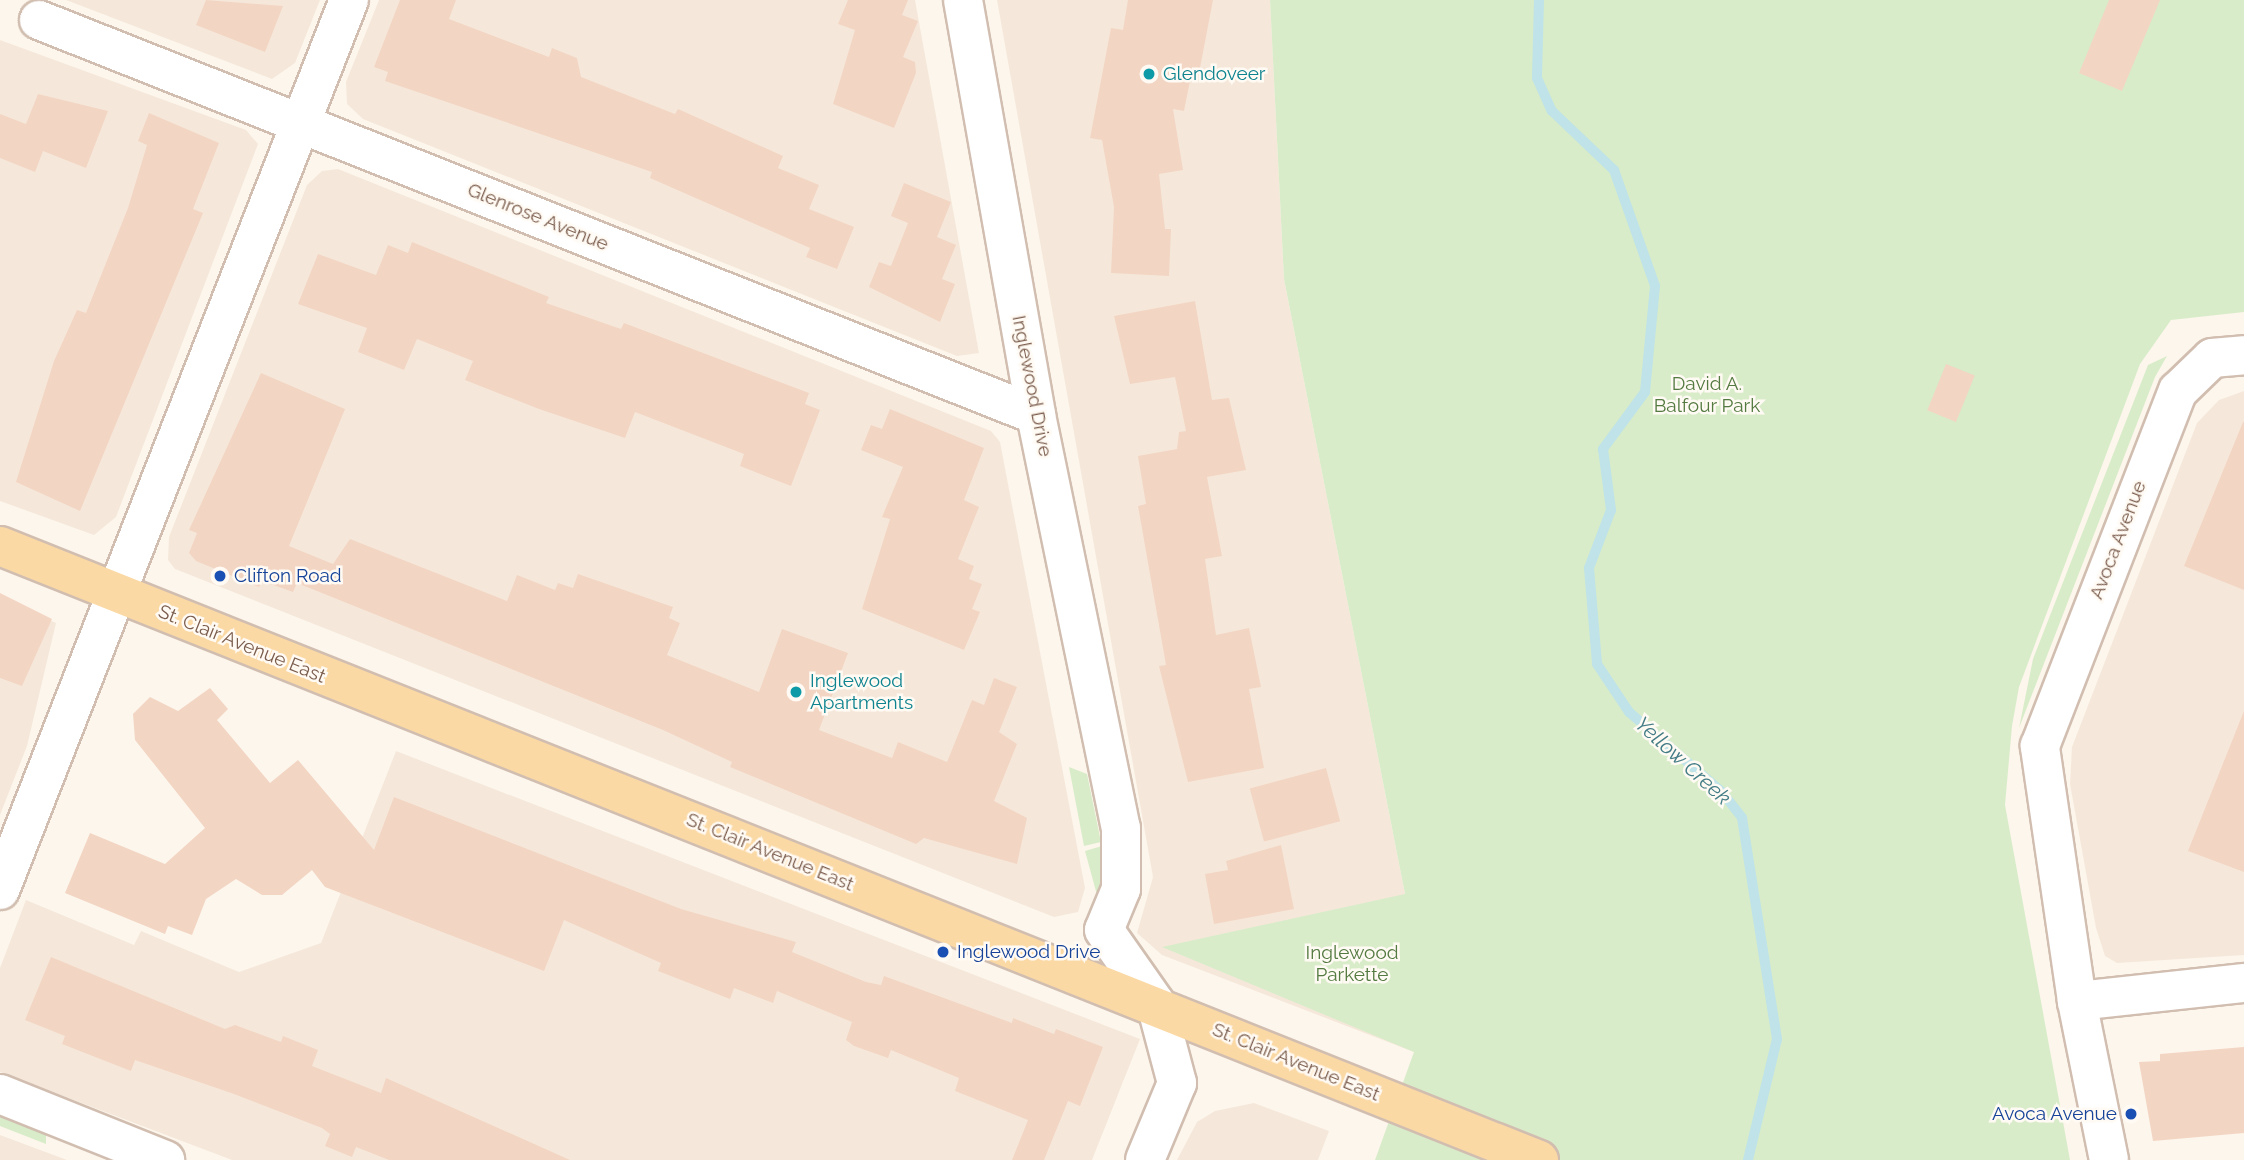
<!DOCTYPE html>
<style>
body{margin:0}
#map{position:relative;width:2244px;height:1160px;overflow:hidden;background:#fdf6ec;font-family:Raleway,sans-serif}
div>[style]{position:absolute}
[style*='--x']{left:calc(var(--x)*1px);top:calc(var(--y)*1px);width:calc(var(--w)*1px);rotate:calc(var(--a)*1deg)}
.residential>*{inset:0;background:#f5e8da}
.green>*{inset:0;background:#d8ecc9}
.stream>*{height:10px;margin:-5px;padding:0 5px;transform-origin:5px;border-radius:5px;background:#bfe3e8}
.building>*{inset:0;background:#f3d5c3;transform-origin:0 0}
.roads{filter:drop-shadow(2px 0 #d1beb0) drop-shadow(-2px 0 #d1beb0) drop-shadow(0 2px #d1beb0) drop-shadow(0 -2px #d1beb0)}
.minor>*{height:38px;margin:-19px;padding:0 19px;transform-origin:19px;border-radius:19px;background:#fff}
.major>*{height:38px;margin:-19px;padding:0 19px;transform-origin:19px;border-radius:19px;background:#fbd9a5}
.dots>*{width:19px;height:19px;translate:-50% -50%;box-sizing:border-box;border:4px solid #fffaf3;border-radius:50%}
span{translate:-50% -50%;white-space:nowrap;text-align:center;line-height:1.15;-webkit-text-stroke:5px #fffaf3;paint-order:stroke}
.culture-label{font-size:19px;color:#0d838f}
.left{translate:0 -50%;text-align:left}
.street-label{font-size:19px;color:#7a5c4d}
.park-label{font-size:19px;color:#537a41}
.transit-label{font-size:19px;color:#164399}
.right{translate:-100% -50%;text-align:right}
.water-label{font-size:21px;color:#437c86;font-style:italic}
</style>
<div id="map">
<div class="residential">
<div style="clip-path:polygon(66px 0,320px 0,295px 63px,272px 79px)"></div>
<div style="clip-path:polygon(379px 0,915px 0,979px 353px,957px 356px,363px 119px,347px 104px,346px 82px)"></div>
<div style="clip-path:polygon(997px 0,1270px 0,1284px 279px,1405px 894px,1414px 1052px,1162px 955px,1137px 933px,1153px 877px)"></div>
<div style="clip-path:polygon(0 40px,246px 130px,258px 144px,116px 517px,94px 535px,0 501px)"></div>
<div style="clip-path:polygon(338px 169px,991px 431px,1000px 442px,1085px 888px,1078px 912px,1054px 917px,175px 569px,168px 560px,169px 537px,307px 185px,322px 171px)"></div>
<div style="clip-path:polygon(2244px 391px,2244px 955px,2117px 963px,2105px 956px,2096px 928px,2070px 784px,2072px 747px,2197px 423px,2219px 400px)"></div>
<div style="clip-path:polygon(0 599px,56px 623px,27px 746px,0 815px)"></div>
<div style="clip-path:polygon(396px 751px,1140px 1039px,1092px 1160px,232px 1160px,0 1072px,0 968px,26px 900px,134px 945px,141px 931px,239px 972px,321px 943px)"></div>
<div style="clip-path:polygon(1254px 1103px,1329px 1131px,1318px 1160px,1177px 1160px,1197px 1122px,1215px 1111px)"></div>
<div style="clip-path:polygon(0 1135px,67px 1160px,0 1160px)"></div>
</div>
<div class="green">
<div style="clip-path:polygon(1270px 0,2244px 0,2244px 312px,2171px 320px,2140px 364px,2019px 687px,2012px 726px,2005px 805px,2070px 1160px,1375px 1160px,1414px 1052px,1162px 947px,1405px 894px,1284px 279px)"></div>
<div style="clip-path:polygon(2167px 356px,2155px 377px,2019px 728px,2033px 659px,2148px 365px)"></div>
<div style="clip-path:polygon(1069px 767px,1087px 774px,1101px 842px,1084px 846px)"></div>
<div style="clip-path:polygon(1102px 846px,1103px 877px,1097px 895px,1085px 851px)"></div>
<div style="clip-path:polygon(0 1116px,46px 1135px,46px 1144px,0 1126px)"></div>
</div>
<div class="stream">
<div style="--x:1539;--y:0;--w:78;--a:91.5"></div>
<div style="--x:1537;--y:78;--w:36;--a:66"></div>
<div style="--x:1552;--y:111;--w:86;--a:43.6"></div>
<div style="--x:1614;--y:170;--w:123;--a:70.5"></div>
<div style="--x:1655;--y:286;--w:106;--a:95.4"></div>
<div style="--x:1645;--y:392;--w:71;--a:126.4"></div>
<div style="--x:1603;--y:449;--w:62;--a:82.5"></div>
<div style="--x:1611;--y:510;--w:62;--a:110.8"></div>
<div style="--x:1589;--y:568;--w:96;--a:85.2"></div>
<div style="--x:1597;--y:664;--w:58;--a:56.3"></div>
<div style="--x:1629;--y:712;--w:123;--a:40.7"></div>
<div style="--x:1722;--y:792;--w:33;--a:52"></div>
<div style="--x:1742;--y:818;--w:224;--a:81"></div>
<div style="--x:1777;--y:1039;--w:124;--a:103.5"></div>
</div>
<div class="building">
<div style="clip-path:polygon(206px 0,283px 6px,265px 52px,196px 25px)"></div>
<div style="clip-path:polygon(400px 0,456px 0,449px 19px,549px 57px,552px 48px,577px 58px,581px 77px,675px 114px,678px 109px,783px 156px,778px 168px,819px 185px,809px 209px,854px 227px,837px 269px,806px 257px,810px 248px,650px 178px,652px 172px,385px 81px,388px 72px,374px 67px)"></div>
<div style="clip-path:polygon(848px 0,908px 0,902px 15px,918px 21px,903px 57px,915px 62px,916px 73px,894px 128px,833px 104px,855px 30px,838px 24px)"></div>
<div style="clip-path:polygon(1128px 0,1213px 0,1200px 68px,1190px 81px,1184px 111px,1173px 109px,1183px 170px,1159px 174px,1165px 229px,1171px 229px,1169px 276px,1111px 273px,1114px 207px,1102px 140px,1090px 138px,1111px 28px,1123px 30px)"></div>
<div style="clip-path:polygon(2109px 0,2160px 0,2122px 91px,2079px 73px)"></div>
<div style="clip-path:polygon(38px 94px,108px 111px,86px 168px,43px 151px,35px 172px,0 158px,0 114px,26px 124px)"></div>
<div style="clip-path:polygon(149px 113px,219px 143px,193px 209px,203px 213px,80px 511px,16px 482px,54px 361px,77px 310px,86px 313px,128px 208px,147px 145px,138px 141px)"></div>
<div style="clip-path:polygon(904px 183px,951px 202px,937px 237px,956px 245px,942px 279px,955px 284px,940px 322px,869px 287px,879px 262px,891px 266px,908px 223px,891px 216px)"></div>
<div style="clip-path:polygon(412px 242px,549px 297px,546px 303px,621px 329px,624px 323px,809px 393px,805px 404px,820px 410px,791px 486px,740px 466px,744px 454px,635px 412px,625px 438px,539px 409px,465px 380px,473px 361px,417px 339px,404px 370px,358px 352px,367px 328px,298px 304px,318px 254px,376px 275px,388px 245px,408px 253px)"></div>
<div style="clip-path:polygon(1195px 301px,1212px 400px,1229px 398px,1246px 470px,1207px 477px,1222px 556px,1205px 559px,1216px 635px,1249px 628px,1261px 687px,1249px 689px,1264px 768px,1188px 782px,1159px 666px,1166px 665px,1138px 506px,1146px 504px,1138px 456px,1177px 449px,1179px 432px,1186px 431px,1175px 377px,1130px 384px,1114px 316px)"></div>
<div style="left:1946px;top:364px;width:31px;height:50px;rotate:22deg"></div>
<div style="clip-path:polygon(261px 373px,345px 409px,289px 546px,333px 564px,350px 539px,507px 601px,517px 575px,555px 590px,558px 583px,573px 588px,578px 574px,673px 607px,669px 618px,680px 623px,667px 655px,759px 692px,782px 629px,848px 653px,819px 730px,892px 758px,898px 742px,947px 762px,972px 700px,984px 705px,994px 678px,1017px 687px,999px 732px,1017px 744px,994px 801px,1027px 818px,1017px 864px,924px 838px,916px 844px,730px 767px,732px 762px,663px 730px,297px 583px,293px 592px,262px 581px,259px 587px,196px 561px,189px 553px,197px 533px,189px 530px)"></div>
<div style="clip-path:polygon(890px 409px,984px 448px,964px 500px,979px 507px,958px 559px,974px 566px,969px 579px,982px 584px,972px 609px,980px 612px,964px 650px,862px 609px,890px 519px,882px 517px,903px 467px,861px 450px,871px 425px,882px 429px)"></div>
<div style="clip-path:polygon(2243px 422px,2244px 422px,2244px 590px,2184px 566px)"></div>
<div style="clip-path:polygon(0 593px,52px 619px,22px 686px,0 678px)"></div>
<div style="clip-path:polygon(210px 688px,228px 709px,217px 720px,270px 783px,298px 760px,374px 850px,394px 797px,681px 909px,796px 942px,792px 952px,866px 982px,881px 985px,884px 976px,1012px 1023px,1013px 1018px,1054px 1034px,1056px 1029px,1103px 1047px,1080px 1106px,1068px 1101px,1044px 1160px,1012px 1160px,1028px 1120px,955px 1091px,959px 1078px,891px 1050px,888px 1058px,854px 1046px,846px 1040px,852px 1022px,777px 991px,773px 1003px,734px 988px,730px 999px,658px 971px,661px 963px,564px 920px,544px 971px,325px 887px,312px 870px,282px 895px,262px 895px,236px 879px,206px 899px,192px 935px,168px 926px,165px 934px,65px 893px,90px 833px,165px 864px,205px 828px,135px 740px,133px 714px,150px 697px,178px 711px)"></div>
<div style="clip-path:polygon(2244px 711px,2244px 872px,2188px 851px)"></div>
<div style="left:1326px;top:768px;width:55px;height:79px;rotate:75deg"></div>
<div style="clip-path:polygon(1281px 845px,1294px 909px,1214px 924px,1205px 874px,1228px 870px,1226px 861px)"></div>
<div style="clip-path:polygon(51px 957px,225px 1029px,235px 1025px,281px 1042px,283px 1036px,318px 1050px,312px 1066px,381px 1093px,386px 1078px,570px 1160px,389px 1160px,356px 1147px,352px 1157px,325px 1146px,330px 1134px,322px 1128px,234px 1094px,135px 1060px,131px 1071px,62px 1044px,65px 1036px,25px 1020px)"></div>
<div style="clip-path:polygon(2244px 1047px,2244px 1133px,2153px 1141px,2139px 1062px,2160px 1061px,2160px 1054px)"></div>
</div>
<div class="roads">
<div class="minor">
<div style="--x:963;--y:0;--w:421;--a:80"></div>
<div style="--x:1036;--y:415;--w:422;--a:78.4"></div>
<div style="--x:1121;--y:828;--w:61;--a:90"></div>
<div style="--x:1121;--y:889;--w:44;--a:112.5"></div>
<div style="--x:1104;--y:930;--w:90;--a:54.9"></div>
<div style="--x:1156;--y:1004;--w:82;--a:75.1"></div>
<div style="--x:1177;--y:1083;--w:83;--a:112.6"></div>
<div style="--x:39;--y:20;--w:1072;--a:21.61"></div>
<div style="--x:0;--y:890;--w:956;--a:-68.59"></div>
<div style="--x:2077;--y:1001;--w:168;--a:-6.2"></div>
<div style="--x:0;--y:1094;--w:178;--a:21.8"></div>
<div style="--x:2109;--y:1160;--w:162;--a:-101.4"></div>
<div style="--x:2077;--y:1001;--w:258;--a:-98.3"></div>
<div style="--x:2040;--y:746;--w:381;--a:-68.8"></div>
<div style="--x:2178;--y:391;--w:47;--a:-44.1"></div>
<div style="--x:2212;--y:358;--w:32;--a:-5"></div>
</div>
<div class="major">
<div style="--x:0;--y:546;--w:1657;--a:21.75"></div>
</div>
</div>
<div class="dots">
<div style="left:1149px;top:74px;background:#0f9aa8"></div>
<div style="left:220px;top:576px;background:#1a4fb4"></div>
<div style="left:796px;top:692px;background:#0f9aa8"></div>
<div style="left:943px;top:952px;background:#1a4fb4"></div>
<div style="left:2131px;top:1114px;background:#1a4fb4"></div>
</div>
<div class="culture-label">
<span class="left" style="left:1163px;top:74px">Glendoveer</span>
<span class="left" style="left:810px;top:692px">Inglewood<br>Apartments</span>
</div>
<div class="street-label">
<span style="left:538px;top:217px;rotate:22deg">Glenrose Avenue</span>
<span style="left:1032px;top:386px;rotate:79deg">Inglewood Drive</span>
<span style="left:2118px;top:540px;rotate:-69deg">Avoca Avenue</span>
<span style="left:242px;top:644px;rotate:22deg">St. Clair Avenue East</span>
<span style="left:770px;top:852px;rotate:22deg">St. Clair Avenue East</span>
<span style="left:1296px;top:1062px;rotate:22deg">St. Clair Avenue East</span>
</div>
<div class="park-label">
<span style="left:1707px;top:395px">David A.<br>Balfour Park</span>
<span style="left:1352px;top:964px">Inglewood<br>Parkette</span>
</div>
<div class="transit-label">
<span class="left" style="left:234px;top:576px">Clifton Road</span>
<span class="left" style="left:957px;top:952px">Inglewood Drive</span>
<span class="right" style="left:2117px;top:1114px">Avoca Avenue</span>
</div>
<div class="water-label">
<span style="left:1683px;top:761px;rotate:42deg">Yellow Creek</span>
</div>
</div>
